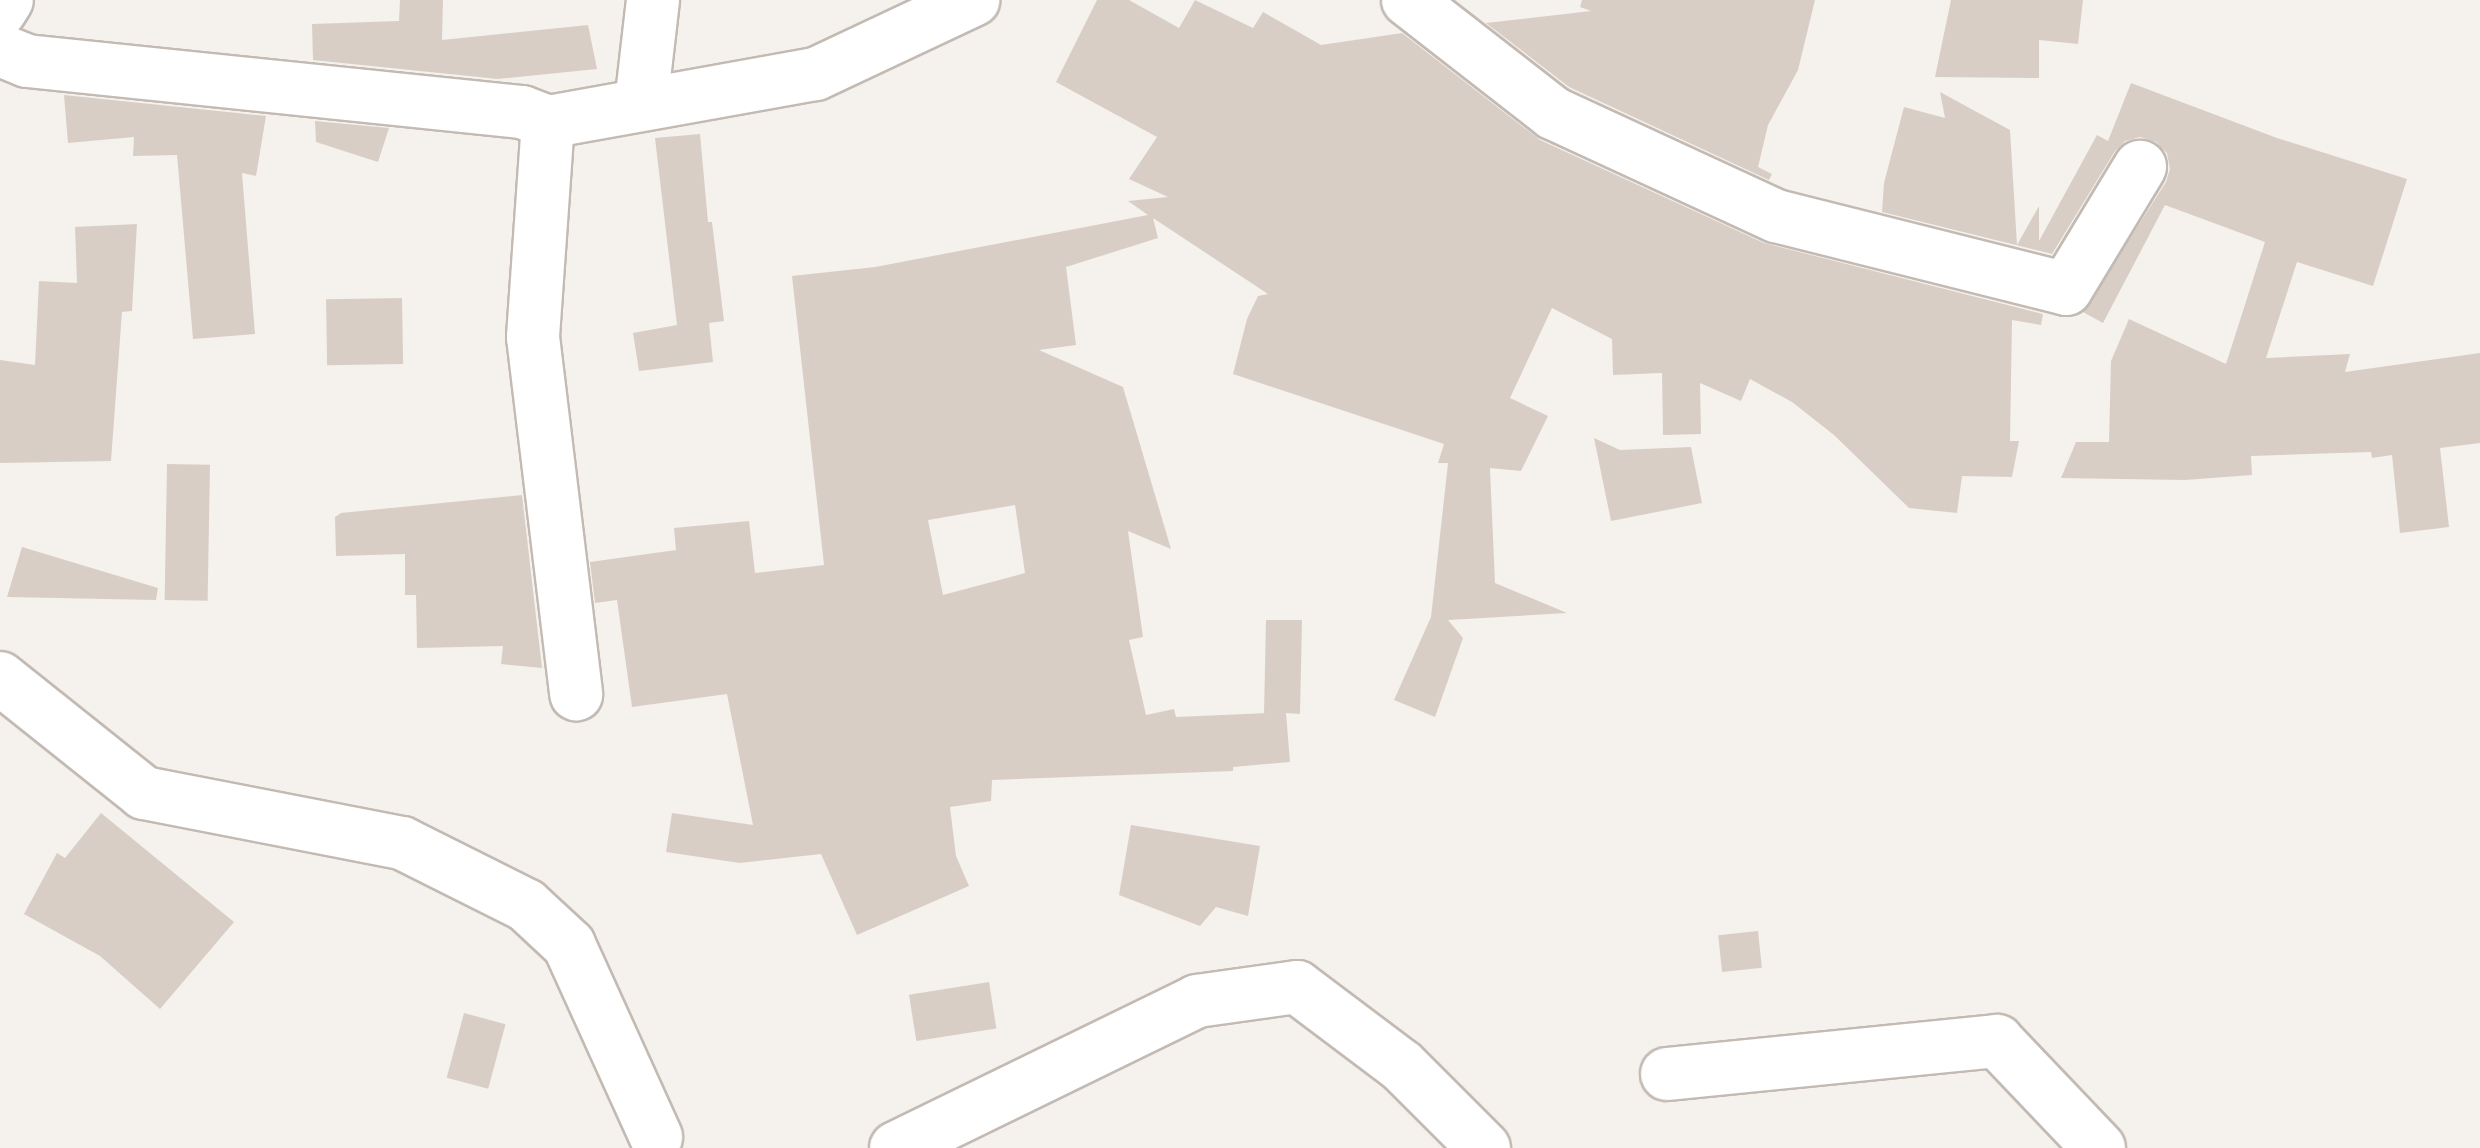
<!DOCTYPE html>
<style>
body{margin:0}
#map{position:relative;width:2480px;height:1148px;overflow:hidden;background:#f5f1ed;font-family:"Space Grotesk",sans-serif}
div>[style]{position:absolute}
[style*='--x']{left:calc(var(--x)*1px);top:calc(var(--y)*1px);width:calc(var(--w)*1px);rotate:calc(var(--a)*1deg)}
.building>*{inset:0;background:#d9cec6;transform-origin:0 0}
.roads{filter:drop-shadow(2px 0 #c3bab3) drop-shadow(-2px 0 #c3bab3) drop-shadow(0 2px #c3bab3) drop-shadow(0 -2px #c3bab3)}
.minor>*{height:52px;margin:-26px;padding:0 26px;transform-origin:26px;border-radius:26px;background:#fff}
span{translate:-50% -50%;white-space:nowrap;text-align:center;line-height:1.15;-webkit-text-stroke:10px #fff;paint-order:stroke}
</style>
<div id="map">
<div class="building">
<div style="clip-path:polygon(400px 0,443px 0,442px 40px,588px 25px,597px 69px,498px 79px,313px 60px,312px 24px,399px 21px)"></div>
<div style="clip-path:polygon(evenodd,1097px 0,1129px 0,1179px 28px,1195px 0,1253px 28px,1263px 12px,1321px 45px,1402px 33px,1540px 140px,1764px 243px,2043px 314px,2041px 325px,2012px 320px,2010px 441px,2019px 441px,2012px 477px,1962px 476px,1957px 513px,1909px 508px,1834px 435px,1792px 402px,1750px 379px,1741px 401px,1700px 383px,1701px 434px,1663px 435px,1662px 373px,1613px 375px,1612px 339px,1552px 308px,1510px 398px,1548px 416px,1521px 471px,1490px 468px,1495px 583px,1567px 613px,1448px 620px,1463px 638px,1435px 717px,1394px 700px,1431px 617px,1448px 463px,1438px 463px,1444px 444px,1233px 374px,1247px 319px,1258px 296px,1268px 294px,1153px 218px,1158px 238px,1066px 267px,1076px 345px,1039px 350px,1123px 387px,1171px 549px,1128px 531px,1143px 637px,1129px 640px,1146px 715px,1174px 709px,1176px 717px,1268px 713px,1264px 713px,1266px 620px,1302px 620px,1300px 714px,1286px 713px,1290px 762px,1233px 767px,1233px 771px,992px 780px,991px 801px,950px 807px,956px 856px,969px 886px,857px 935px,821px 854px,740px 863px,666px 852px,672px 813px,753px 825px,727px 694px,632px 707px,617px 600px,595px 603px,590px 562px,676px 550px,674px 528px,749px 521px,755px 573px,824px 565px,792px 276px,875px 267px,1148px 215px,1128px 201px,1168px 197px,1129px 179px,1157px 137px,1056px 82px,1097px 0,1015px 505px,1025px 573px,943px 595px,928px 520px,1015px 505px)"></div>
<div style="clip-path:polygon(1582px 0,1815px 0,1798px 70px,1768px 125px,1758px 167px,1772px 174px,1769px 180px,1569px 87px,1486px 23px,1591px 11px,1580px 7px)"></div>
<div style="clip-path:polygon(1951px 0,2083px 0,2078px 44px,2039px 40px,2039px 78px,1935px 77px)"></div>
<div style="clip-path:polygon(2131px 83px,2277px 138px,2407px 179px,2373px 286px,2297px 262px,2266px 358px,2350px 354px,2345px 372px,2480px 353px,2480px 443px,2440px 448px,2449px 527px,2400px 533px,2392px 455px,2372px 458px,2371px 452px,2251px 456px,2252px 475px,2185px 480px,2061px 478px,2076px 442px,2109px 442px,2111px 361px,2129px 319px,2226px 364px,2265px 242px,2165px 205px,2103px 323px,2083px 312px,2166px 182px,2170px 169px,2167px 153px,2156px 142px,2140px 137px,2125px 141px,2115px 151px,2052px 254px,1882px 212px,1884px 183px,1904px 107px,1945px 118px,1940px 92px,2010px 130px,2017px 245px,2039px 206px,2039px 241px,2097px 135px,2108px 141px)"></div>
<div style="clip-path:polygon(64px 95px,266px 116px,256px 176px,242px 173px,255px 334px,193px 339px,177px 155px,133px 156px,134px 137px,68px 143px)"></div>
<div style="clip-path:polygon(315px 121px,389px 128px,378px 162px,316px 142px)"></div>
<div style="clip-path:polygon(700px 134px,708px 222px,712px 222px,724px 321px,709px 323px,713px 362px,639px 371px,633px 333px,677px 325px,655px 138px)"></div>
<div style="clip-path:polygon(137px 224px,132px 311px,122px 312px,111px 461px,0 463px,0 360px,35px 365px,39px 281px,77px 283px,75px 227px)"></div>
<div style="left:402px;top:298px;width:66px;height:76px;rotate:89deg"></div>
<div style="clip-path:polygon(1594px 438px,1620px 450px,1691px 447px,1702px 503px,1611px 521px)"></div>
<div style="left:167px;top:464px;width:43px;height:136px;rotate:1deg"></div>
<div style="clip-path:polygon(522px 495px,542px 668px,501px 664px,503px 646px,417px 648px,416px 595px,405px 595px,405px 554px,336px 556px,335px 517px,341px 513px)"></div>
<div style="clip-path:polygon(22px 547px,158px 588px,156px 600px,7px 597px)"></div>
<div style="clip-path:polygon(101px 813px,234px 922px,160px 1009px,100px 956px,24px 914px,57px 853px,65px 858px)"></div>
<div style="clip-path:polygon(1131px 825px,1260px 846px,1248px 916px,1216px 907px,1200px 926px,1119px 895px)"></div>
<div style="left:1758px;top:931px;width:37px;height:40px;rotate:84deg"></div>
<div style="left:989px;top:982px;width:47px;height:81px;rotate:81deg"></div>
<div style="left:464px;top:1013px;width:43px;height:67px;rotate:15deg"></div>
</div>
<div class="roads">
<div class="minor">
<div style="--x:1408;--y:0;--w:184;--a:37.9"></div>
<div style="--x:1553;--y:113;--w:246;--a:24.8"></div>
<div style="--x:1776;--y:216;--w:299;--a:14.1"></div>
<div style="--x:2066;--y:289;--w:143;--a:-58.8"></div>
<div style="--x:0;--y:11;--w:13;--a:-58"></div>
<div style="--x:0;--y:50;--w:29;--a:22"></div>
<div style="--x:27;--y:61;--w:498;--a:5.9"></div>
<div style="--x:522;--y:112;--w:28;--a:21"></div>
<div style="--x:548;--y:122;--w:272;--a:-10.2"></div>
<div style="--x:816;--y:74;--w:174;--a:-25.2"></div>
<div style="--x:641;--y:104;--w:105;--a:-83.4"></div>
<div style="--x:548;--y:122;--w:216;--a:94"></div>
<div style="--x:533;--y:337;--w:360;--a:83.1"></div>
<div style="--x:0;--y:678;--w:184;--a:38.6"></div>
<div style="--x:144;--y:793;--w:263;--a:11"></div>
<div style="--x:402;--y:843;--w:139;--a:26.6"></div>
<div style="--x:526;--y:905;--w:59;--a:42.9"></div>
<div style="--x:569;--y:945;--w:211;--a:65.6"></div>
<div style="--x:1667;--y:1074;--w:332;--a:-5.7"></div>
<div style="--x:1997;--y:1041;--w:148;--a:46.4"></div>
<div style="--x:896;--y:1148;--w:335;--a:-26"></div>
<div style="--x:1197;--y:1001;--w:101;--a:-8"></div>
<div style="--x:1297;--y:987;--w:131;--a:37"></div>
<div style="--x:1402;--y:1066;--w:116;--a:45"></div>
</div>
</div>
</div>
